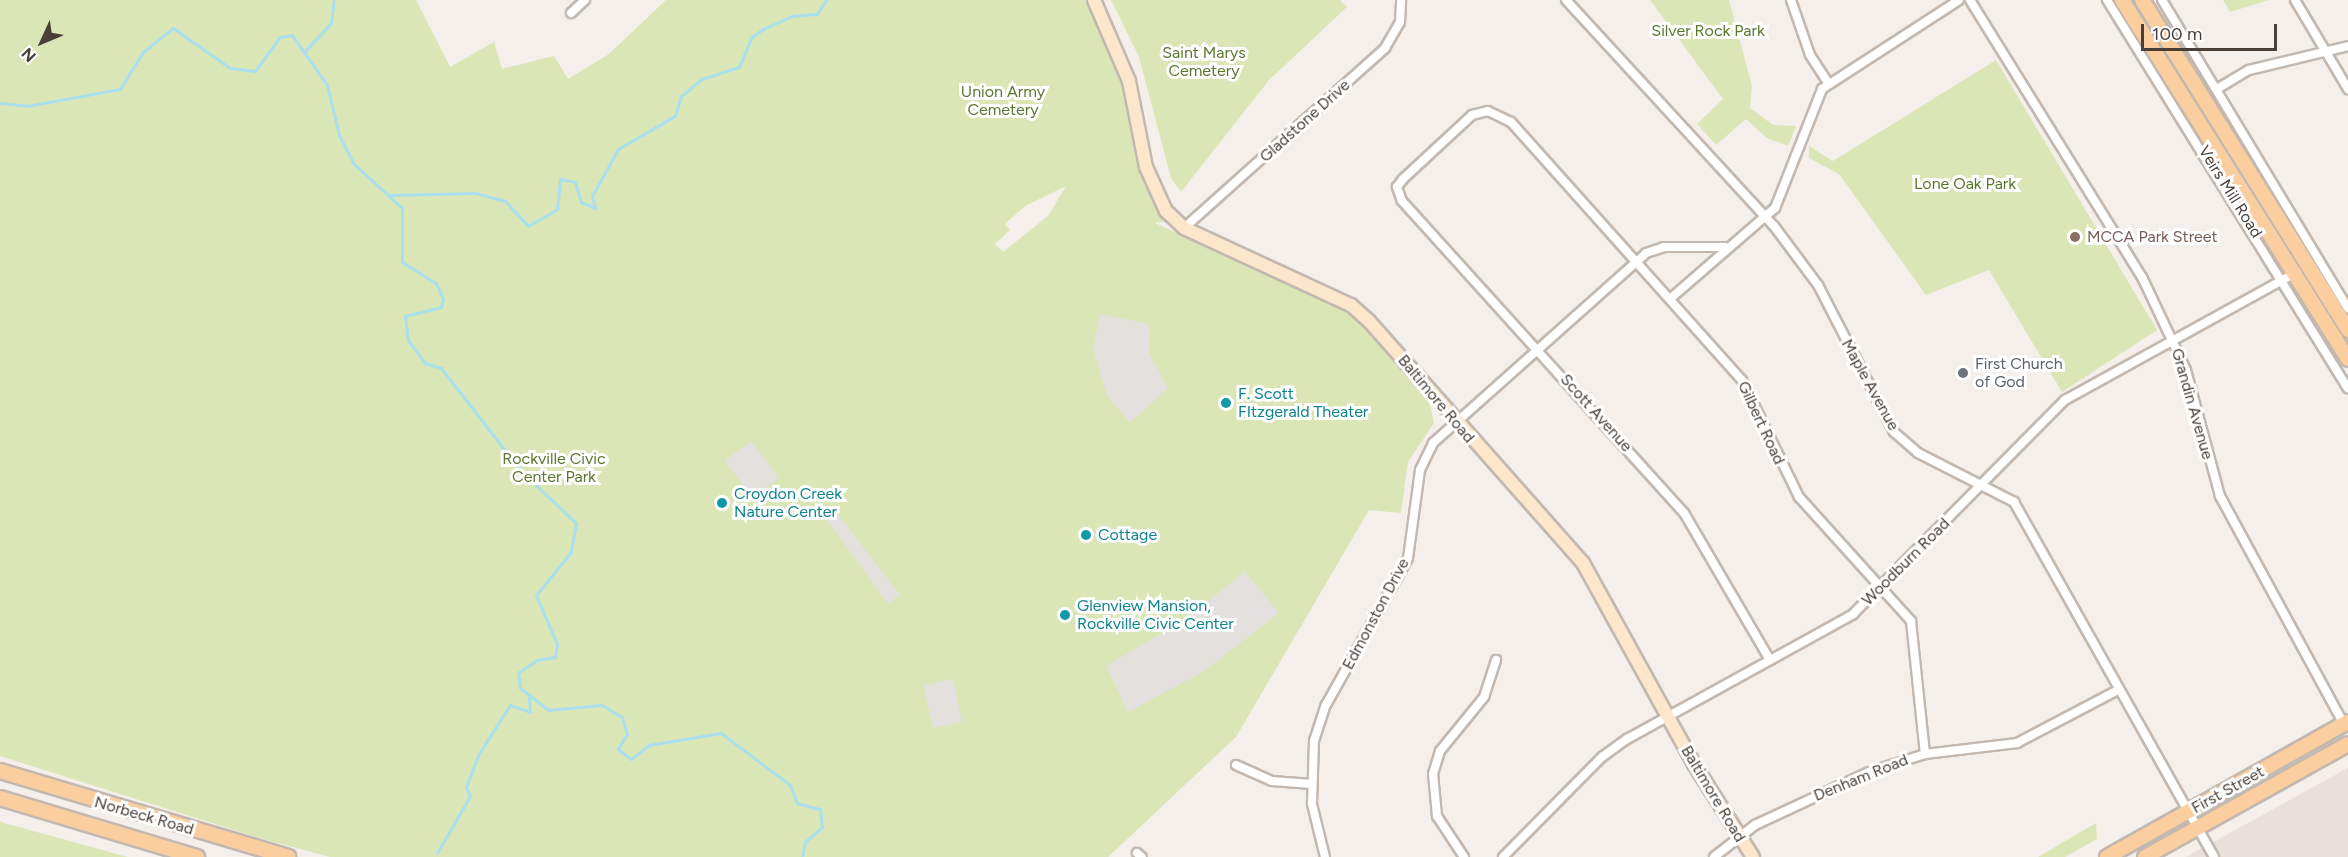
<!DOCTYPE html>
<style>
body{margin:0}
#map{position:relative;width:2348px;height:857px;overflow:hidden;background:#f4efea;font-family:Figtree,sans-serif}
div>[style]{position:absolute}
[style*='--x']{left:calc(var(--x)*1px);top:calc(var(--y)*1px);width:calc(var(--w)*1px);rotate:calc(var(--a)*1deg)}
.residential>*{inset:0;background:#e8e0d9}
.green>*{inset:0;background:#dae6b5}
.parking>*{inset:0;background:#e3e0de;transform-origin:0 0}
.stream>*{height:3px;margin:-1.5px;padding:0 1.5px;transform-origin:1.5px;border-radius:1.5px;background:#aadfee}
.roads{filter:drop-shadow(2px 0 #c3b8b0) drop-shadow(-2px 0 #c3b8b0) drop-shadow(0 2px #c3b8b0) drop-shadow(0 -2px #c3b8b0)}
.street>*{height:8px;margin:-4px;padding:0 4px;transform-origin:4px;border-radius:4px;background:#fff}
.secondary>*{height:12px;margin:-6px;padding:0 6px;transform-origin:6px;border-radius:6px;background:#fce7cc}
.primary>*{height:14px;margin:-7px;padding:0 7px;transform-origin:7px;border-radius:7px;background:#face9e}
.dots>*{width:16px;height:16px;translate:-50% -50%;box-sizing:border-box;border:3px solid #fff;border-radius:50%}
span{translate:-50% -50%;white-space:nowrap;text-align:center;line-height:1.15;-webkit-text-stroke:6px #fff;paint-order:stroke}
.park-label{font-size:16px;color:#58782d}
.street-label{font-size:16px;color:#483f38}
.education-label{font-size:16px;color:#785e54}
.left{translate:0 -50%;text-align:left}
.worship-label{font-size:16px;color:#5b616d}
.culture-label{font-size:16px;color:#0d838f}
.north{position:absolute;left:12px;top:12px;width:60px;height:60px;-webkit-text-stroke:4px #fff;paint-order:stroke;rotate:226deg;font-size:16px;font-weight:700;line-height:24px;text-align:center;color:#483f38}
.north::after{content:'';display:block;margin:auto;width:21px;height:27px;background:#483f38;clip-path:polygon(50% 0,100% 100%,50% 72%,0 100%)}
.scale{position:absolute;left:2141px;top:24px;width:136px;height:27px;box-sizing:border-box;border:3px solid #483f38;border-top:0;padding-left:8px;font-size:18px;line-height:21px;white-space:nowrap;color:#483f38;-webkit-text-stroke:4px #fff;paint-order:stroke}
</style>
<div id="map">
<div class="residential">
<div style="clip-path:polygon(2348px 768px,2348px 857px,2186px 857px)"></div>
</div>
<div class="green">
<div style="clip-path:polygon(evenodd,0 0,416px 0,450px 67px,494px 42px,502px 69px,554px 56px,568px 79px,609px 54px,666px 0,1094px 0,1113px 37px,1146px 167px,1175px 220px,1155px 223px,1348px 309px,1430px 404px,1434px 423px,1408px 462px,1401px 513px,1369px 510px,1236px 737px,1108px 857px,330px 857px,259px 838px,0 756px,0 0,1066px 186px,1049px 215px,1003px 252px,995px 244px,1010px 230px,1005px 224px,1025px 206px,1066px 186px)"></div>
<div style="clip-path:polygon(1111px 0,1340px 0,1347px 7px,1269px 80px,1181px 192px,1171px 178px,1139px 57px)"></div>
<div style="clip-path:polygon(1650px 0,1729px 0,1752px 86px,1750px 108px,1773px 125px,1796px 126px,1788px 146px,1767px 138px,1746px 119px,1716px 145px,1697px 124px,1723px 99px)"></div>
<div style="clip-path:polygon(2223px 0,2269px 0,2230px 12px)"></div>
<div style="clip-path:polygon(1996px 60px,2157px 330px,2062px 392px,1989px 270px,1926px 295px,1839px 174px,1809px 158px,1809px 146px,1833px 161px)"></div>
<div style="clip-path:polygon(0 821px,4px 823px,128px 857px,0 857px)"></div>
<div style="clip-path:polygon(2096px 823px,2097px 839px,2065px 857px,2038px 857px)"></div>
</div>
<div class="parking">
<div style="clip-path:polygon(1100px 314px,1150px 324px,1149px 353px,1168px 388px,1130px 423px,1107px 396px,1093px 349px)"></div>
<div style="left:751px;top:441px;width:46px;height:33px;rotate:53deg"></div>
<div style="clip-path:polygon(834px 509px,900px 595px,888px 604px,825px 517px)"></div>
<div style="clip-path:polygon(1245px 571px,1279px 613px,1203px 672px,1128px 712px,1106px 666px,1189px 617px)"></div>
<div style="left:953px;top:679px;width:44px;height:30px;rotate:78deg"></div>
</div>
<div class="stream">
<div style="--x:304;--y:52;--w:40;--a:-47"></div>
<div style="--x:331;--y:23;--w:23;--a:-83"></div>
<div style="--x:0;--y:103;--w:27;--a:6"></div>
<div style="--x:27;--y:106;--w:95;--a:-10.4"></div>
<div style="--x:120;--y:89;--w:44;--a:-58.1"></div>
<div style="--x:143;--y:52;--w:38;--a:-39"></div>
<div style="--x:173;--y:28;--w:70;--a:35.1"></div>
<div style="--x:230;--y:68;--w:25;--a:7"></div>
<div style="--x:255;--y:71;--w:42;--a:-53.7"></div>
<div style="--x:280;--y:37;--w:12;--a:-9"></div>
<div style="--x:292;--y:35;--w:61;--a:55"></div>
<div style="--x:327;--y:85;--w:51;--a:76.5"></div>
<div style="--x:339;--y:135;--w:31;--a:63"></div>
<div style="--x:353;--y:163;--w:67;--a:42.6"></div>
<div style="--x:402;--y:208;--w:54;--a:90"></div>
<div style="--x:402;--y:262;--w:40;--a:32"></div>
<div style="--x:436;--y:283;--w:17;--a:66"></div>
<div style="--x:443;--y:299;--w:8;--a:104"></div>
<div style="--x:441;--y:307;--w:37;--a:166"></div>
<div style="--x:405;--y:316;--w:24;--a:83"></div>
<div style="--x:408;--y:340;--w:29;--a:54"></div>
<div style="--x:425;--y:363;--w:17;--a:17"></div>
<div style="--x:441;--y:368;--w:132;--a:52.1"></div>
<div style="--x:522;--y:472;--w:74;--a:43.4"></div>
<div style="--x:576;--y:523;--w:29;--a:100"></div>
<div style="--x:571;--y:552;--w:55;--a:129.1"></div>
<div style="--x:536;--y:595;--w:53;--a:66.8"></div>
<div style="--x:557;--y:644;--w:13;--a:99"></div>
<div style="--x:555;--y:657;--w:18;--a:171"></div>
<div style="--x:537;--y:660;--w:23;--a:146"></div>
<div style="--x:518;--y:673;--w:15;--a:82"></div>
<div style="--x:520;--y:688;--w:36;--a:38"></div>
<div style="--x:548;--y:710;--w:54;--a:-5.3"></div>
<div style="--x:602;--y:705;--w:23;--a:31"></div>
<div style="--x:622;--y:717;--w:18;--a:74"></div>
<div style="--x:627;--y:734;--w:17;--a:121"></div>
<div style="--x:618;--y:749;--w:16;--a:38"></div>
<div style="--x:631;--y:759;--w:23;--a:-38"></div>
<div style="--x:649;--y:745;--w:73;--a:-9.5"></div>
<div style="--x:721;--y:733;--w:86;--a:37"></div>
<div style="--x:790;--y:785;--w:19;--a:69"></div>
<div style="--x:797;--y:803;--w:24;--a:15"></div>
<div style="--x:820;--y:809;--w:18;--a:84"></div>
<div style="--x:822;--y:827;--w:23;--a:139"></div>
<div style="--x:805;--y:842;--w:15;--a:101"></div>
<div style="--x:391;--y:195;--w:84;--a:-1.4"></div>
<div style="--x:475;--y:193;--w:31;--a:15"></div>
<div style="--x:505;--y:201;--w:34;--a:47"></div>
<div style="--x:528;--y:226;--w:34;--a:-30"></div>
<div style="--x:557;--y:209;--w:30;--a:-84"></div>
<div style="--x:560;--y:179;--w:15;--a:11"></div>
<div style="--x:575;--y:182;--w:21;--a:73"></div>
<div style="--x:581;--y:202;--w:15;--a:23"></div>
<div style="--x:595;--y:208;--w:12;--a:-104"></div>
<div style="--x:592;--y:196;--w:54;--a:-61"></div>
<div style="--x:618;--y:149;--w:66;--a:-30.1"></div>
<div style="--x:675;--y:116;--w:21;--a:-73"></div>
<div style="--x:681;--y:96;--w:27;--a:-39"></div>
<div style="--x:702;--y:79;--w:39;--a:-18"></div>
<div style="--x:739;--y:67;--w:33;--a:-67"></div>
<div style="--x:752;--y:37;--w:14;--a:-36"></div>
<div style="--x:763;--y:29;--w:32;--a:-24"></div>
<div style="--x:792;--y:16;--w:25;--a:-5"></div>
<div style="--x:817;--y:14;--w:17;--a:-57"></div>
<div style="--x:437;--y:853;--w:66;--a:-59.9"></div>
<div style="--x:470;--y:796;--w:10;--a:-114"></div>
<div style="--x:466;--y:787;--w:34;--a:-69"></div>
<div style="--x:478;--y:755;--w:59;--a:-57.4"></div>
<div style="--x:510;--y:705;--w:21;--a:19"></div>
<div style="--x:530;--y:712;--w:14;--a:-94"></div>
</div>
<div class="roads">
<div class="street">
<div style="--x:1566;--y:0;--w:307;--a:47.4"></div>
<div style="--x:1774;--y:226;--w:74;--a:53.3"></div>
<div style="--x:1818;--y:285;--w:165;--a:62.7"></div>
<div style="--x:1894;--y:432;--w:32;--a:41"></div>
<div style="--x:1918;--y:453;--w:108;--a:27"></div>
<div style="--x:2014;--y:502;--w:407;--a:60.6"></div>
<div style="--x:1791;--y:0;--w:58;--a:70.9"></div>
<div style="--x:1810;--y:55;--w:33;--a:57"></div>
<div style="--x:1970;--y:0;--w:326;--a:58.2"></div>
<div style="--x:2142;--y:277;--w:103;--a:64.7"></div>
<div style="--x:2186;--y:370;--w:131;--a:74.9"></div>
<div style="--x:2220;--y:496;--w:260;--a:61.5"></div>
<div style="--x:2107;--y:0;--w:457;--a:58.2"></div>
<div style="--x:2162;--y:0;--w:360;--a:58.9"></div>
<div style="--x:2295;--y:0;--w:104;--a:59.2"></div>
<div style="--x:571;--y:13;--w:19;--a:-43"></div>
<div style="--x:2217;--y:89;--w:37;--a:-31"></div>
<div style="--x:2249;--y:70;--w:102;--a:-13.6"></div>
<div style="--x:1184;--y:228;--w:270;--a:-41.8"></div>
<div style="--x:1385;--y:48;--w:30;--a:-60"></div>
<div style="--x:1400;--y:22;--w:22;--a:-87"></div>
<div style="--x:1671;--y:298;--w:138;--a:-40.9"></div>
<div style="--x:1775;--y:208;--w:128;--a:-68.4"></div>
<div style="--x:1822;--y:89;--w:163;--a:-33"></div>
<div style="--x:1770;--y:660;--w:170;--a:-120.3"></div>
<div style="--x:1684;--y:513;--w:421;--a:-132.1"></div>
<div style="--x:1402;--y:201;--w:15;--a:-110"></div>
<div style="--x:1397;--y:187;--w:10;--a:-53"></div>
<div style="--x:1403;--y:179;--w:94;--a:-42.8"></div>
<div style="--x:1472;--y:115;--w:16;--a:-14"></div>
<div style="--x:1488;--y:111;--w:25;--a:26"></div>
<div style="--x:1511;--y:122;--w:346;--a:48.2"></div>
<div style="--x:1742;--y:380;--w:130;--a:64"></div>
<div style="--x:1799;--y:497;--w:167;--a:47.9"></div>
<div style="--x:1911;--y:621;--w:134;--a:84"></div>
<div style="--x:1236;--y:765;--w:39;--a:24"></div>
<div style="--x:1272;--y:781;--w:40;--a:4.3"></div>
<div style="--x:1137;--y:853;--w:6;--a:39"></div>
<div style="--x:1325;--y:857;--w:55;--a:-103.8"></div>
<div style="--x:1312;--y:804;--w:63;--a:-88.2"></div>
<div style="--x:1314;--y:741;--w:38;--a:-72"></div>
<div style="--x:1326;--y:705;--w:168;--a:-60.8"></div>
<div style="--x:1408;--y:558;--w:89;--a:-82.2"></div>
<div style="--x:1420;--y:470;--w:30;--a:-64"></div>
<div style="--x:1433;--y:443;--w:285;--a:-41.7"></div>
<div style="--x:1646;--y:253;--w:19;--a:-18"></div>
<div style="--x:1664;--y:247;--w:61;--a:0"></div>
<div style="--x:1464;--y:857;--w:49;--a:-123.4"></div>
<div style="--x:1437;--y:816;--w:42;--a:-95.4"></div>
<div style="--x:1433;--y:774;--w:24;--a:-73"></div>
<div style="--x:1440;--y:751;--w:70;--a:-50.8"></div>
<div style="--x:1484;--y:697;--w:39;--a:-72"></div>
<div style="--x:1503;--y:857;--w:141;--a:-45.3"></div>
<div style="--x:1602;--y:757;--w:31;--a:-36"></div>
<div style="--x:1627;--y:739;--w:258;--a:-28.9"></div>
<div style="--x:1853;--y:614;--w:301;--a:-45.3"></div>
<div style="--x:2065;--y:400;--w:265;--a:-28.9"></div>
<div style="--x:1714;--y:857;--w:52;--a:-38"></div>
<div style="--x:1755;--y:825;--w:126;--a:-24.9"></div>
<div style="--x:1869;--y:772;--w:59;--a:-17.8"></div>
<div style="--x:1925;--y:754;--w:93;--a:-6.8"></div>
<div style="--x:2017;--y:743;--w:114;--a:-27.7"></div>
</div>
<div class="secondary">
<div style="--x:1094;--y:0;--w:88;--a:66.6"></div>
<div style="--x:1129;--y:81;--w:88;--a:78.8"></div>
<div style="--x:1146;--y:167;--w:48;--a:65.6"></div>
<div style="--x:1166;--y:211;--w:25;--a:43"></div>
<div style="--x:1184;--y:228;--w:184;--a:24.8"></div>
<div style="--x:1351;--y:305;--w:24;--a:42"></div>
<div style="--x:1369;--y:321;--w:323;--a:48.5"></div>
<div style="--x:1583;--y:563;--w:230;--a:61.1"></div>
<div style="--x:1694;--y:764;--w:110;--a:57.6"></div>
</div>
<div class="primary">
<div style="--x:2122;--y:0;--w:424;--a:57.8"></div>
<div style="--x:2142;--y:0;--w:389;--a:58"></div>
<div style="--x:0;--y:771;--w:301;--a:16.6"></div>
<div style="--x:0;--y:798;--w:206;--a:16.7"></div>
<div style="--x:2107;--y:857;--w:276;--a:-29.3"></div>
<div style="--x:2145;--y:857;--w:232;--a:-29.1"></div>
</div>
</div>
<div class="dots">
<div style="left:2075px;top:237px;background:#8d6e63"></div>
<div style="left:1963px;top:373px;background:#6b7280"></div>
<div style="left:1226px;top:403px;background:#0f9aa8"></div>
<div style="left:722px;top:503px;background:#0f9aa8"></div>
<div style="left:1086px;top:535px;background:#0f9aa8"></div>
<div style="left:1065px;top:615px;background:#0f9aa8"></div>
</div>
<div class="park-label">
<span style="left:1708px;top:31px">Silver Rock Park</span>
<span style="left:1204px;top:62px">Saint Marys<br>Cemetery</span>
<span style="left:1003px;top:101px">Union Army<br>Cemetery</span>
<span style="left:1965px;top:184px">Lone Oak Park</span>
<span style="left:554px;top:468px">Rockville Civic<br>Center Park</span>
</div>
<div class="street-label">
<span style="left:1305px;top:121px;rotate:-42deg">Gladstone Drive</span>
<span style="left:2230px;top:192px;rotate:58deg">Veirs Mill Road</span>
<span style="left:1870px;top:385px;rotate:61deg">Maple Avenue</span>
<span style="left:1436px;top:399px;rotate:50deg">Baltimore Road</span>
<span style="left:2192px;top:404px;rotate:74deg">Grandin Avenue</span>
<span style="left:1596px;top:413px;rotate:48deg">Scott Avenue</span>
<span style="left:1761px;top:423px;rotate:65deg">Gilbert Road</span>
<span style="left:1906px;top:562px;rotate:-45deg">Woodburn Road</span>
<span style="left:1376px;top:614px;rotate:-62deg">Edmonston Drive</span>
<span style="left:1861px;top:778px;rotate:-22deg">Denham Road</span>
<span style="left:2228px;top:790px;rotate:-29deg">First Street</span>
<span style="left:1713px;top:794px;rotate:59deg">Baltimore Road</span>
<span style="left:144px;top:816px;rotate:16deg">Norbeck Road</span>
</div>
<div class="education-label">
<span class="left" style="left:2087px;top:237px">MCCA Park Street</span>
</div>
<div class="worship-label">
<span class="left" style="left:1975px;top:373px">First Church<br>of God</span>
</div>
<div class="culture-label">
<span class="left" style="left:1238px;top:403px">F. Scott<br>FItzgerald Theater</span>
<span class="left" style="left:734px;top:503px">Croydon Creek<br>Nature Center</span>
<span class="left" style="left:1098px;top:535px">Cottage</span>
<span class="left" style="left:1077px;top:615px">Glenview Mansion,<br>Rockville Civic Center</span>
</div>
<div class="north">N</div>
<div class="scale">100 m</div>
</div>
